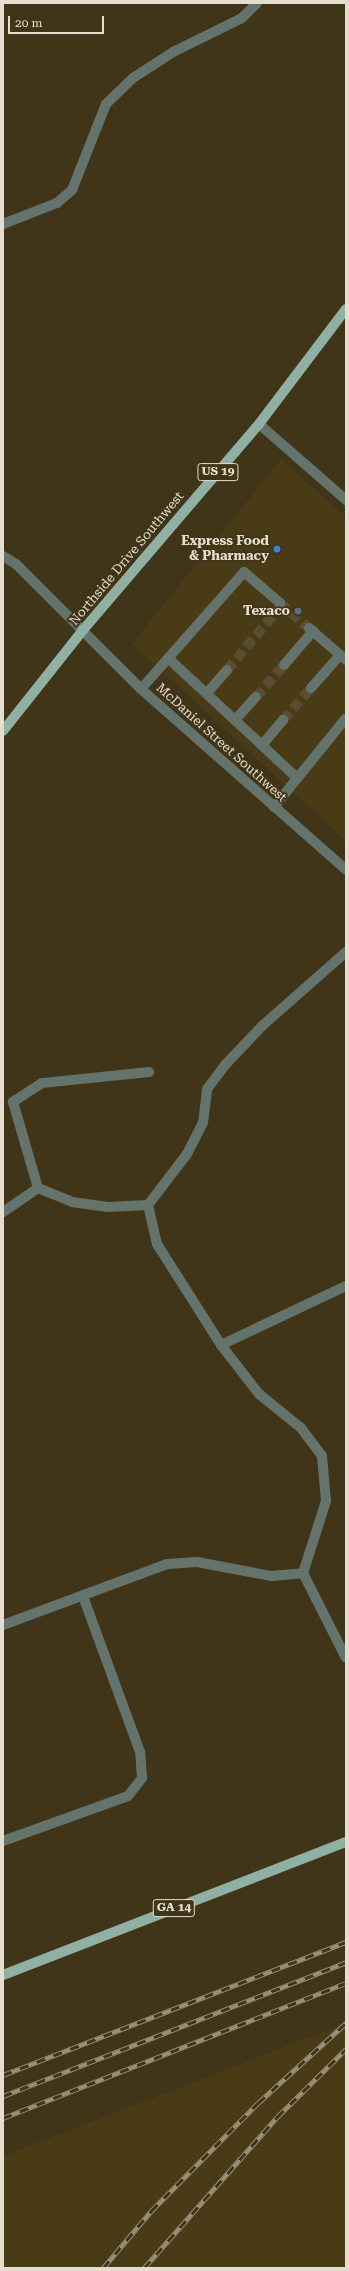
<!DOCTYPE html>
<style>
body{margin:0}
#map{position:relative;width:349px;height:2271px;overflow:hidden;background:#403518;font-family:"Roboto Serif",serif}
div>[style]{position:absolute}
[style*='--x']{left:calc(var(--x)*1px);top:calc(var(--y)*1px);width:calc(var(--w)*1px);rotate:calc(var(--a)*1deg)}
.built>*{inset:0;background:#4a3b17}
.minor-tunnel>*{height:10px;margin-top:-5px;transform-origin:0;background:repeating-linear-gradient(90deg,#594e33 0 10px,transparent 0 15px)}
.minor>*{height:10px;margin:-5px;padding:0 5px;transform-origin:5px;border-radius:5px;background:#64746d}
.major>*{height:10px;margin:-5px;padding:0 5px;transform-origin:5px;border-radius:5px;background:#90b0a3}
.rail>*{height:4.5px;margin-top:-2.25px;transform-origin:0;background:repeating-linear-gradient(90deg,#403518 0 9px,#9a917b 0 18px);box-sizing:border-box;border-block:1px solid #9a917b}
.dots>*{width:11px;height:11px;translate:-50% -50%;box-sizing:border-box;border:2px solid #403518;border-radius:50%}
span{translate:-50% -50%;white-space:nowrap;text-align:center;line-height:1.15;-webkit-text-stroke:3.5px #403518;paint-order:stroke}
.shield-label span{padding:1px 3px;background:#403518;border:1px solid;border-radius:3px;-webkit-text-stroke-width:0}
.shield-label{font-size:12px;color:#e5dece;font-weight:700}
.poi-label{font-size:13px;color:#e5dece;font-weight:700}
.right{translate:-100% -50%;text-align:right}
.street-label{font-size:13px;color:#e5dece}
.frame{position:absolute;inset:0;border:4px solid #e5dece;pointer-events:none}
.scale{position:absolute;left:8px;top:16px;width:96px;height:18px;box-sizing:border-box;border:2px solid #e5dece;border-top:0;padding-left:5px;font-size:12px;line-height:14px;white-space:nowrap;color:#e5dece;-webkit-text-stroke:3px #403518;paint-order:stroke}
</style>
<div id="map">
<div class="built">
<div style="clip-path:polygon(281px 459px,346px 517px,346px 841px,132px 644px)"></div>
<div style="clip-path:polygon(346px 2023px,346px 2268px,3px 2268px,3px 2156px)"></div>
</div>
<div class="minor-tunnel">
<div style="--x:280;--y:603;--w:38;--a:41"></div>
<div style="--x:227;--y:670;--w:85;--a:-49.8"></div>
<div style="--x:256;--y:697;--w:43;--a:-48.8"></div>
<div style="--x:283;--y:720;--w:43;--a:-48.8"></div>
</div>
<div class="minor">
<div style="--x:3;--y:224;--w:58;--a:-21.3"></div>
<div style="--x:57;--y:203;--w:20;--a:-41"></div>
<div style="--x:72;--y:190;--w:92;--a:-68.4"></div>
<div style="--x:106;--y:104;--w:37;--a:-44"></div>
<div style="--x:133;--y:78;--w:48;--a:-33"></div>
<div style="--x:173;--y:52;--w:77;--a:-26.2"></div>
<div style="--x:242;--y:18;--w:21;--a:-45"></div>
<div style="--x:259;--y:424;--w:116;--a:41.1"></div>
<div style="--x:3;--y:556;--w:15;--a:32"></div>
<div style="--x:16;--y:564;--w:177;--a:45"></div>
<div style="--x:141;--y:689;--w:273;--a:41.4"></div>
<div style="--x:309;--y:628;--w:49;--a:40.9"></div>
<div style="--x:168;--y:658;--w:176;--a:42.9"></div>
<div style="--x:284;--y:665;--w:45;--a:-49.5"></div>
<div style="--x:311;--y:688;--w:44;--a:-48.7"></div>
<div style="--x:141;--y:689;--w:156;--a:-48.6"></div>
<div style="--x:244;--y:572;--w:48;--a:40.7"></div>
<div style="--x:207;--y:693;--w:30;--a:-49"></div>
<div style="--x:235;--y:720;--w:31;--a:-48"></div>
<div style="--x:262;--y:745;--w:33;--a:-50"></div>
<div style="--x:274;--y:807;--w:114;--a:-51"></div>
<div style="--x:149;--y:1072;--w:108;--a:174.1"></div>
<div style="--x:42;--y:1083;--w:35;--a:147"></div>
<div style="--x:13;--y:1102;--w:90;--a:73.8"></div>
<div style="--x:38;--y:1188;--w:37;--a:22"></div>
<div style="--x:72;--y:1202;--w:36;--a:8"></div>
<div style="--x:108;--y:1207;--w:40;--a:-2.9"></div>
<div style="--x:148;--y:1205;--w:64;--a:-52.6"></div>
<div style="--x:187;--y:1154;--w:35;--a:-63"></div>
<div style="--x:203;--y:1123;--w:34;--a:-83"></div>
<div style="--x:207;--y:1089;--w:31;--a:-53"></div>
<div style="--x:226;--y:1064;--w:52;--a:-46.5"></div>
<div style="--x:262;--y:1026;--w:112;--a:-41.4"></div>
<div style="--x:148;--y:1205;--w:40;--a:77"></div>
<div style="--x:157;--y:1244;--w:120;--a:57.6"></div>
<div style="--x:221;--y:1345;--w:62;--a:52.2"></div>
<div style="--x:259;--y:1394;--w:54;--a:39"></div>
<div style="--x:301;--y:1428;--w:35;--a:53"></div>
<div style="--x:322;--y:1456;--w:45;--a:84.9"></div>
<div style="--x:326;--y:1501;--w:76;--a:107.7"></div>
<div style="--x:303;--y:1573;--w:95;--a:63.2"></div>
<div style="--x:3;--y:1212;--w:42;--a:-34.4"></div>
<div style="--x:221;--y:1345;--w:138;--a:-25.3"></div>
<div style="--x:3;--y:1625;--w:175;--a:-20.4"></div>
<div style="--x:167;--y:1564;--w:30;--a:-4"></div>
<div style="--x:197;--y:1562;--w:75;--a:10.7"></div>
<div style="--x:271;--y:1576;--w:32;--a:-5"></div>
<div style="--x:3;--y:1841;--w:133;--a:-19.8"></div>
<div style="--x:128;--y:1796;--w:23;--a:-52"></div>
<div style="--x:142;--y:1778;--w:26;--a:-94"></div>
<div style="--x:140;--y:1752;--w:166;--a:-110.1"></div>
</div>
<div class="major">
<div style="--x:3;--y:731;--w:129;--a:-51.6"></div>
<div style="--x:83;--y:630;--w:271;--a:-49.5"></div>
<div style="--x:259;--y:424;--w:144;--a:-52.9"></div>
<div style="--x:3;--y:1975;--w:368;--a:-21.2"></div>
</div>
<div class="rail">
<div style="--x:3;--y:2075;--w:368;--a:-21.2"></div>
<div style="--x:3;--y:2096;--w:368;--a:-21.3"></div>
<div style="--x:3;--y:2118;--w:369;--a:-21.5"></div>
<div style="--x:103;--y:2268;--w:75;--a:-49.9"></div>
<div style="--x:151;--y:2211;--w:152;--a:-45.3"></div>
<div style="--x:258;--y:2103;--w:119;--a:-42.3"></div>
<div style="--x:144;--y:2268;--w:201;--a:-48.6"></div>
<div style="--x:277;--y:2117;--w:97;--a:-44.6"></div>
</div>
<div class="dots">
<div style="left:277px;top:549px;background:#3f7fe0"></div>
<div style="left:298px;top:611px;background:#5c6f8a"></div>
</div>
<div class="shield-label">
<span style="left:218px;top:472px">US 19</span>
<span style="left:174px;top:1908px">GA 14</span>
</div>
<div class="poi-label">
<span class="right" style="left:269px;top:549px">Express Food<br>&amp; Pharmacy</span>
<span class="right" style="left:290px;top:611px">Texaco</span>
</div>
<div class="street-label">
<span style="left:127px;top:559px;rotate:-50deg">Northside Drive Southwest</span>
<span style="left:221px;top:743px;rotate:42deg">McDaniel Street Southwest</span>
</div>
<div class="frame"></div>
<div class="scale">20 m</div>
</div>
